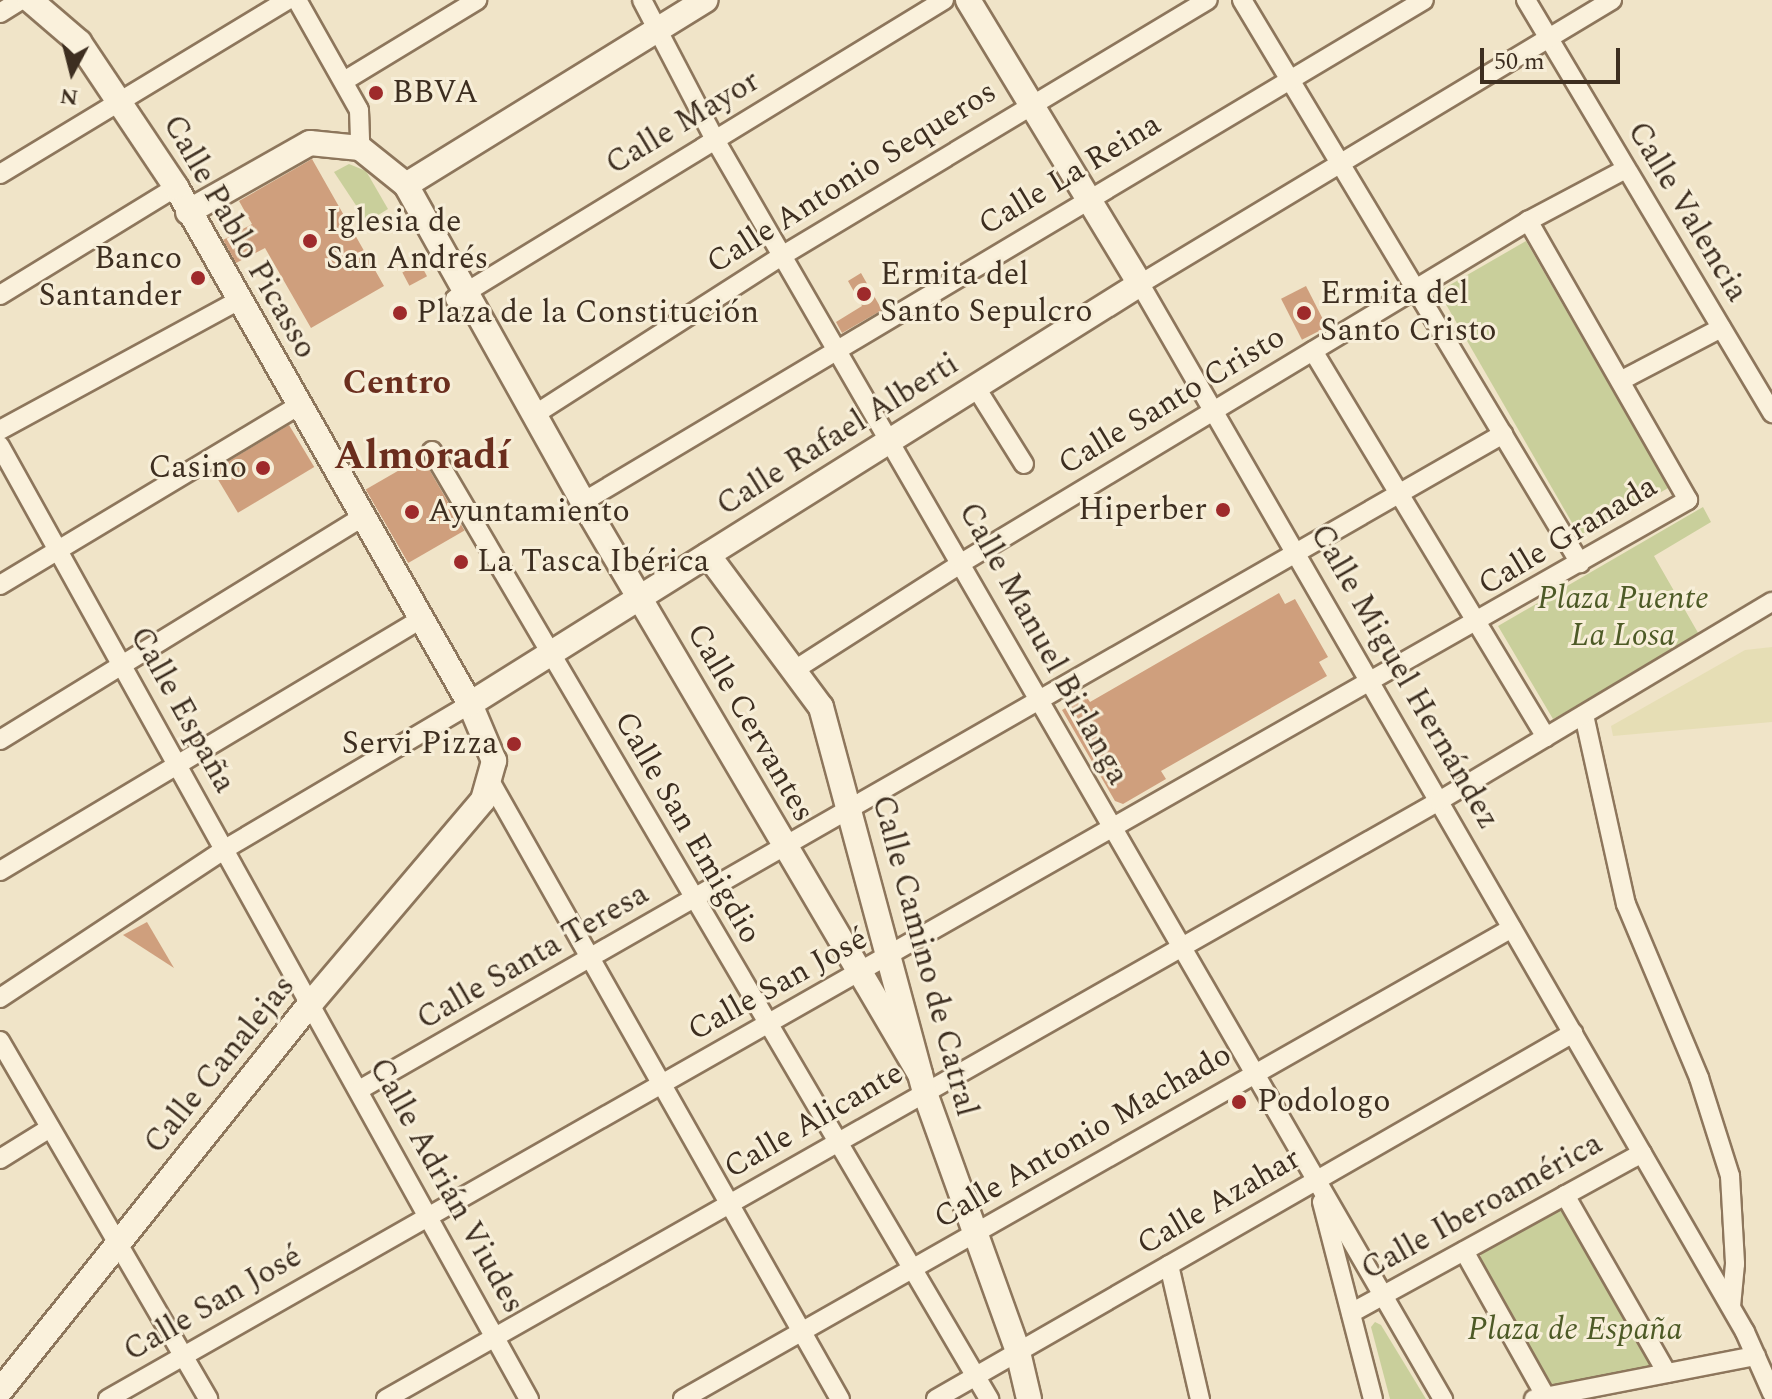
<!DOCTYPE html>
<meta charset="utf-8">
<style>
body{margin:0}
#map{position:relative;width:1772px;height:1399px;overflow:hidden;background:#f0e4c8;font-family:Spectral,serif}
div>[style]{position:absolute}
[style*='--x']{left:calc(var(--x)*1px);top:calc(var(--y)*1px);width:calc(var(--w)*1px);rotate:calc(var(--a)*1deg)}
.farmland>*{inset:0;background:#e6deb5}
.green>*{inset:0;background:#c9cf9b;transform-origin:0 0}
.building>*{inset:0;background:#cf9f7d;transform-origin:0 0}
.roads{filter:drop-shadow(2px 0 #8d765c) drop-shadow(-2px 0 #8d765c) drop-shadow(0 2px #8d765c) drop-shadow(0 -2px #8d765c)}
.street>*{height:18px;margin:-9px;padding:0 9px;transform-origin:9px;border-radius:9px;background:#faf1dc}
.secondary>*{height:24px;margin:-12px;padding:0 12px;transform-origin:12px;border-radius:12px;background:#faf1dc}
.dots>*{width:22px;height:22px;translate:-50% -50%;box-sizing:border-box;border:4px solid #f7eed8;border-radius:50%}
span{translate:-50% -50%;white-space:nowrap;text-align:center;line-height:1.15;-webkit-text-stroke:6px #f7eed8;paint-order:stroke}
.poi-label{font-size:32px;color:#3d2e20}
.left{translate:0 -50%;text-align:left}
.right{translate:-100% -50%;text-align:right}
.street-label{font-size:32px;color:#3d2e20}
.park-label{font-size:32px;color:#4d5a26;font-style:italic}
.neighbourhood-label{font-size:34px;color:#6b2e1e;font-weight:700}
.district-label{font-size:40px;color:#6b2e1e;font-weight:700}
.north{position:absolute;left:32px;top:32px;width:80px;height:80px;-webkit-text-stroke:6px #f7eed8;paint-order:stroke;rotate:187deg;font-size:22px;font-weight:700;line-height:32px;text-align:center;color:#3d2e20}
.north::after{content:'';display:block;margin:auto;width:28px;height:36px;background:#3d2e20;clip-path:polygon(50% 0,100% 100%,50% 72%,0 100%)}
.scale{position:absolute;left:1480px;top:48px;width:140px;height:36px;box-sizing:border-box;border:4px solid #3d2e20;border-top:0;padding-left:10px;font-size:24px;line-height:28px;white-space:nowrap;color:#3d2e20;-webkit-text-stroke:6px #f7eed8;paint-order:stroke}
</style>
<div id="map">
<div class="farmland">
<div style="clip-path:polygon(1772px 647px,1772px 722px,1613px 736px,1611px 726px,1745px 650px)"></div>
</div>
<div class="green">
<div style="clip-path:polygon(349px 164px,366px 171px,388px 209px,367px 222px,334px 172px)"></div>
<div style="left:1526px;top:241px;width:285px;height:101px;rotate:60deg"></div>
<div style="clip-path:polygon(1703px 507px,1711px 522px,1654px 556px,1701px 638px,1553px 719px,1498px 626px)"></div>
<div style="clip-path:polygon(1554px 1209px,1564px 1212px,1653px 1362px,1649px 1371px,1558px 1389px,1548px 1386px,1480px 1262px,1481px 1253px)"></div>
<div style="clip-path:polygon(1375px 1322px,1381px 1325px,1426px 1399px,1390px 1399px,1371px 1327px)"></div>
</div>
<div class="building">
<div style="clip-path:polygon(312px 159px,384px 286px,311px 328px,265px 248px,236px 263px,223px 240px,252px 224px,239px 201px)"></div>
<div style="left:420px;top:263px;width:15px;height:20px;rotate:62deg"></div>
<div style="clip-path:polygon(861px 273px,882px 310px,842px 333px,836px 322px,862px 306px,848px 281px)"></div>
<div style="left:1306px;top:286px;width:46px;height:28px;rotate:63deg"></div>
<div style="left:289px;top:425px;width:49px;height:89px;rotate:59deg"></div>
<div style="left:422px;top:457px;width:85px;height:65px;rotate:60deg"></div>
<div style="clip-path:polygon(1279px 593px,1285px 604px,1295px 599px,1328px 657px,1319px 662px,1327px 676px,1161px 771px,1166px 779px,1123px 804px,1115px 801px,1062px 710px,1086px 696px,1090px 702px)"></div>
<div style="clip-path:polygon(147px 922px,174px 968px,123px 935px)"></div>
</div>
<div class="roads">
<div class="street">
<div style="--x:297;--y:0;--w:126;--a:60.6"></div>
<div style="--x:359;--y:110;--w:38;--a:88"></div>
<div style="--x:642;--y:0;--w:156;--a:62.4"></div>
<div style="--x:714;--y:138;--w:1457;--a:59.97"></div>
<div style="--x:1242;--y:0;--w:657;--a:59.02"></div>
<div style="--x:1526;--y:0;--w:481;--a:59.2"></div>
<div style="--x:1612;--y:0;--w:551;--a:148.96"></div>
<div style="--x:1140;--y:284;--w:1210;--a:60"></div>
<div style="--x:1745;--y:1332;--w:67;--a:66.1"></div>
<div style="--x:0;--y:13;--w:25;--a:-32"></div>
<div style="--x:344;--y:81;--w:156;--a:-31.3"></div>
<div style="--x:0;--y:174;--w:336;--a:-31.2"></div>
<div style="--x:0;--y:295;--w:206;--a:-31.5"></div>
<div style="--x:455;--y:299;--w:573;--a:-31.44"></div>
<div style="--x:1313;--y:351;--w:451;--a:58.9"></div>
<div style="--x:1622;--y:380;--w:112;--a:-27.7"></div>
<div style="--x:975;--y:386;--w:92;--a:57.9"></div>
<div style="--x:534;--y:415;--w:298;--a:-32.7"></div>
<div style="--x:785;--y:254;--w:493;--a:-31"></div>
<div style="--x:0;--y:430;--w:272;--a:-28.5"></div>
<div style="--x:0;--y:446;--w:1090;--a:60.97"></div>
<div style="--x:432;--y:451;--w:1100;--a:59.56"></div>
<div style="--x:583;--y:502;--w:979;--a:-30.83"></div>
<div style="--x:0;--y:585;--w:349;--a:-31"></div>
<div style="--x:796;--y:669;--w:198;--a:-32.6"></div>
<div style="--x:963;--y:562;--w:660;--a:-31.11"></div>
<div style="--x:1528;--y:221;--w:111;--a:-28"></div>
<div style="--x:1584;--y:715;--w:194;--a:77.5"></div>
<div style="--x:1626;--y:904;--w:189;--a:67.2"></div>
<div style="--x:1699;--y:1078;--w:103;--a:72.4"></div>
<div style="--x:1730;--y:1176;--w:88;--a:86.7"></div>
<div style="--x:1735;--y:1264;--w:42;--a:95.4"></div>
<div style="--x:0;--y:740;--w:426;--a:-31.6"></div>
<div style="--x:490;--y:781;--w:710;--a:60.48"></div>
<div style="--x:0;--y:871;--w:491;--a:-30.9"></div>
<div style="--x:0;--y:998;--w:270;--a:-33.5"></div>
<div style="--x:225;--y:849;--w:285;--a:-30.6"></div>
<div style="--x:0;--y:1041;--w:414;--a:59.8"></div>
<div style="--x:359;--y:1090;--w:1319;--a:-29.83"></div>
<div style="--x:0;--y:1159;--w:59;--a:-31.8"></div>
<div style="--x:1565;--y:1195;--w:205;--a:60.2"></div>
<div style="--x:1322;--y:1202;--w:203;--a:75.5"></div>
<div style="--x:1464;--y:1251;--w:167;--a:60.7"></div>
<div style="--x:1169;--y:1265;--w:138;--a:77"></div>
<div style="--x:1351;--y:1313;--w:332;--a:-28.8"></div>
<div style="--x:108;--y:1399;--w:1818;--a:-29.64"></div>
<div style="--x:1688;--y:500;--w:322;--a:-119.8"></div>
<div style="--x:386;--y:1399;--w:1211;--a:-29.59"></div>
<div style="--x:1439;--y:801;--w:388;--a:-30.9"></div>
<div style="--x:683;--y:1399;--w:953;--a:-29.6"></div>
<div style="--x:936;--y:1399;--w:735;--a:-29.88"></div>
<div style="--x:1534;--y:1399;--w:226;--a:-11"></div>
</div>
<div class="secondary">
<div style="--x:406;--y:185;--w:363;--a:60.8"></div>
<div style="--x:583;--y:502;--w:664;--a:59.5"></div>
<div style="--x:406;--y:185;--w:352;--a:-31.7"></div>
<div style="--x:188;--y:212;--w:140;--a:-29.5"></div>
<div style="--x:310;--y:143;--w:50;--a:5.7"></div>
<div style="--x:360;--y:148;--w:59;--a:38.8"></div>
<div style="--x:708;--y:555;--w:189;--a:53.4"></div>
<div style="--x:821;--y:707;--w:400;--a:74.9"></div>
<div style="--x:925;--y:1093;--w:275;--a:70.2"></div>
<div style="--x:1018;--y:1352;--w:48;--a:76.8"></div>
<div style="--x:470;--y:704;--w:791;--a:-32.08"></div>
<div style="--x:1140;--y:284;--w:332;--a:-121.2"></div>
<div style="--x:0;--y:1391;--w:497;--a:-51.3"></div>
<div style="--x:311;--y:1003;--w:266;--a:-49.7"></div>
<div style="--x:483;--y:800;--w:41;--a:-74.2"></div>
<div style="--x:494;--y:761;--w:62;--a:-112.8"></div>
<div style="--x:470;--y:704;--w:595;--a:-119.63"></div>
<div style="--x:176;--y:187;--w:174;--a:-123.8"></div>
<div style="--x:79;--y:42;--w:65;--a:-139.4"></div>
</div>
</div>
<div class="dots">
<div style="left:376px;top:93px;background:#9e2a2b"></div>
<div style="left:310px;top:241px;background:#9e2a2b"></div>
<div style="left:198px;top:278px;background:#9e2a2b"></div>
<div style="left:864px;top:294px;background:#9e2a2b"></div>
<div style="left:400px;top:313px;background:#9e2a2b"></div>
<div style="left:1304px;top:313px;background:#9e2a2b"></div>
<div style="left:263px;top:468px;background:#9e2a2b"></div>
<div style="left:1223px;top:510px;background:#9e2a2b"></div>
<div style="left:412px;top:512px;background:#9e2a2b"></div>
<div style="left:461px;top:562px;background:#9e2a2b"></div>
<div style="left:514px;top:744px;background:#9e2a2b"></div>
<div style="left:1239px;top:1102px;background:#9e2a2b"></div>
</div>
<div class="poi-label">
<span class="left" style="left:392px;top:93px">BBVA</span>
<span class="left" style="left:326px;top:241px">Iglesia de<br>San Andrés</span>
<span class="right" style="left:182px;top:278px">Banco<br>Santander</span>
<span class="left" style="left:880px;top:294px">Ermita del<br>Santo Sepulcro</span>
<span class="left" style="left:1320px;top:313px">Ermita del<br>Santo Cristo</span>
<span class="left" style="left:416px;top:313px">Plaza de la Constitución</span>
<span class="right" style="left:247px;top:468px">Casino</span>
<span class="right" style="left:1207px;top:510px">Hiperber</span>
<span class="left" style="left:428px;top:512px">Ayuntamiento</span>
<span class="left" style="left:477px;top:562px">La Tasca Ibérica</span>
<span class="right" style="left:498px;top:744px">Servi Pizza</span>
<span class="left" style="left:1257px;top:1102px">Podologo</span>
</div>
<div class="street-label">
<span style="left:683px;top:123px;rotate:-31deg">Calle Mayor</span>
<span style="left:1070px;top:175px;rotate:-31deg">Calle La Reina</span>
<span style="left:852px;top:178px;rotate:-32deg">Calle Antonio Sequeros</span>
<span style="left:1687px;top:212px;rotate:59deg">Calle Valencia</span>
<span style="left:239px;top:237px;rotate:60deg">Calle Pablo Picasso</span>
<span style="left:1172px;top:401px;rotate:-31deg">Calle Santo Cristo</span>
<span style="left:838px;top:435px;rotate:-32deg">Calle Rafael Alberti</span>
<span style="left:1568px;top:536px;rotate:-31deg">Calle Granada</span>
<span style="left:1043px;top:644px;rotate:61deg">Calle Manuel Birlanga</span>
<span style="left:1404px;top:677px;rotate:60deg">Calle Miguel Hernández</span>
<span style="left:182px;top:710px;rotate:61deg">Calle España</span>
<span style="left:750px;top:723px;rotate:60deg">Calle Cervantes</span>
<span style="left:687px;top:828px;rotate:60deg">Calle San Emigdio</span>
<span style="left:924px;top:956px;rotate:75deg">Calle Camino de Catral</span>
<span style="left:533px;top:957px;rotate:-30deg">Calle Santa Teresa</span>
<span style="left:778px;top:985px;rotate:-29deg">Calle San José</span>
<span style="left:220px;top:1065px;rotate:-51deg">Calle Canalejas</span>
<span style="left:814px;top:1121px;rotate:-30deg">Calle Alicante</span>
<span style="left:1083px;top:1137px;rotate:-30deg">Calle Antonio Machado</span>
<span style="left:446px;top:1186px;rotate:61deg">Calle Adrián Viudes</span>
<span style="left:1219px;top:1202px;rotate:-30deg">Calle Azahar</span>
<span style="left:1482px;top:1207px;rotate:-29deg">Calle Iberoamérica</span>
<span style="left:213px;top:1304px;rotate:-30deg">Calle San José</span>
</div>
<div class="park-label">
<span style="left:1623px;top:618px">Plaza Puente<br>La Losa</span>
<span style="left:1575px;top:1330px">Plaza de España</span>
</div>
<div class="neighbourhood-label">
<span style="left:397px;top:384px">Centro</span>
</div>
<div class="district-label">
<span style="left:422px;top:457px">Almoradí</span>
</div>
<div class="north">N</div>
<div class="scale">50 m</div>
</div>
